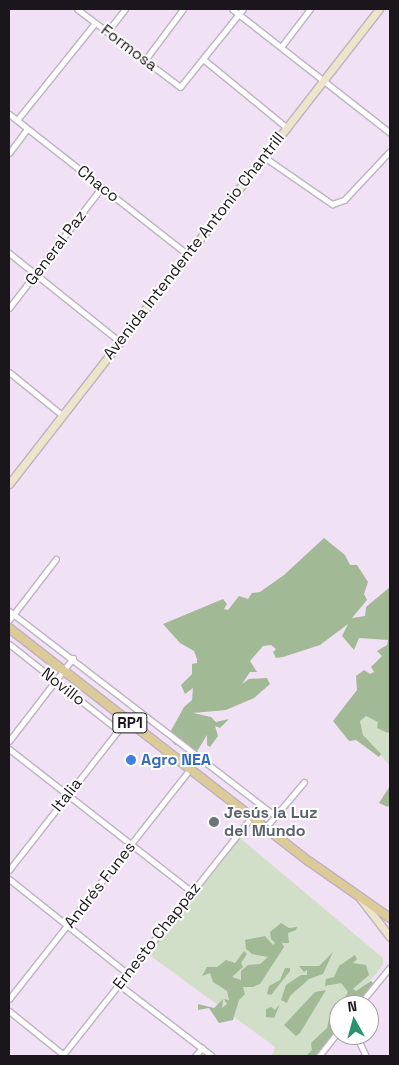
<!DOCTYPE html>
<meta charset="utf-8">
<style>
body{margin:0}
#map{position:relative;width:399px;height:1065px;overflow:hidden;background:#f0e1f5;font-family:"Space Grotesk",sans-serif}
div>[style]{position:absolute}
[style*='--x']{left:calc(var(--x)*1px);top:calc(var(--y)*1px);width:calc(var(--w)*1px);rotate:calc(var(--a)*1deg)}
.green>*{inset:0;background:#d1dfc9}
.forest>*{inset:0;background:#a2b996}
.roads{filter:drop-shadow(1px 0 #bfb1c4) drop-shadow(-1px 0 #bfb1c4) drop-shadow(0 1px #bfb1c4) drop-shadow(0 -1px #bfb1c4)}
.street>*{height:5px;margin:-2.5px;padding:0 2.5px;transform-origin:2.5px;border-radius:2.5px;background:#fff}
.secondary>*{height:7px;margin:-3.5px;padding:0 3.5px;transform-origin:3.5px;border-radius:3.5px;background:#ede5ca}
.primary>*{height:8px;margin:-4px;padding:0 4px;transform-origin:4px;border-radius:4px;background:#dccb96}
.dots>*{width:14px;height:14px;translate:-50% -50%;box-sizing:border-box;border:2px solid #fff;border-radius:50%}
span{translate:-50% -50%;white-space:nowrap;text-align:center;line-height:1.15;-webkit-text-stroke:4px #fff;paint-order:stroke}
.shield-label span{padding:1px 4px;background:#fff;border:1px solid;border-radius:4px;-webkit-text-stroke-width:0}
.shield-label{font-size:15px;color:#1b161c;font-weight:700}
.street-label{font-size:16px;color:#1b161c}
.shop-label{font-size:16px;color:#366cbe;font-weight:700}
.left{translate:0 -50%;text-align:left}
.worship-label{font-size:16px;color:#5b616d;font-weight:700}
.frame{position:absolute;inset:0;border:10px solid #1b161c;pointer-events:none}
.north{position:absolute;left:329px;top:995px;width:50px;height:50px;box-sizing:border-box;background:#fff;border:1px solid #a4a2a4;border-radius:50%;rotate:353deg;font-size:14px;font-weight:700;line-height:20px;text-align:center;color:#1b161c}
.north::after{content:'';display:block;margin:auto;width:18px;height:22px;background:#299270;clip-path:polygon(50% 0,100% 100%,50% 72%,0 100%)}
</style>
<div id="map">
<div class="green">
<div style="clip-path:polygon(365px 716px,379px 722px,388px 733px,390px 731px,390px 766px,363px 735px,360px 721px)"></div>
<div style="clip-path:polygon(240px 838px,383px 958px,383px 965px,350px 1005px,339px 1005px,339px 1019px,309px 1056px,272px 1056px,275px 1047px,148px 954px)"></div>
</div>
<div class="forest">
<div style="clip-path:polygon(324px 538px,345px 555px,350px 565px,357px 565px,368px 582px,364px 594px,367px 600px,352px 618px,365px 616px,366px 607px,390px 587px,390px 731px,388px 733px,377px 728px,378px 722px,366px 716px,360px 721px,363px 735px,381px 754px,379px 757px,356px 740px,349px 741px,333px 721px,357px 690px,356px 676px,364px 670px,370px 674px,374px 672px,371px 667px,382px 656px,377px 651px,387px 645px,388px 640px,359px 638px,354px 650px,342px 636px,348px 624px,320px 645px,283px 657px,276px 658px,273px 652px,276px 649px,271px 645px,263px 646px,250px 661px,257px 672px,250px 672px,242px 684px,249px 679px,267px 678px,270px 684px,254px 698px,226px 710px,193px 713px,211px 717px,216px 722px,229px 719px,220px 728px,215px 726px,218px 736px,210px 747px,207px 745px,207px 735px,196px 753px,181px 744px,175px 745px,168px 736px,184px 707px,192px 700px,193px 688px,185px 694px,181px 685px,192px 674px,192px 664px,197px 663px,197px 659px,194px 651px,180px 643px,163px 624px,223px 599px,227px 604px,224px 609px,228px 610px,239px 596px,248px 599px,252px 593px,260px 592px,284px 575px)"></div>
<div style="clip-path:polygon(390px 786px,390px 804px,388px 807px,379px 803px)"></div>
<div style="clip-path:polygon(281px 923px,289px 928px,297px 927px,296px 930px,288px 933px,289px 943px,282px 943px,284px 947px,260px 984px,253px 987px,243px 987px,245px 994px,239px 1000px,233px 1020px,219px 1023px,209px 1008px,198px 1010px,198px 1004px,214px 1008px,223px 999px,222px 1008px,227px 1004px,224px 999px,229px 1000px,227px 991px,213px 982px,210px 973px,202px 976px,207px 967px,217px 967px,226px 960px,235px 963px,244px 951px,247px 954px,241px 963px,243px 967px,232px 977px,241px 980px,241px 971px,248px 965px,260px 964px,268px 957px,252px 954px,246px 949px,245px 940px,265px 936px,273px 945px,275px 943px,271px 939px,270px 932px)"></div>
<div style="clip-path:polygon(333px 952px,323px 974px,309px 979px,290px 996px,287px 1003px,281px 1000px,286px 985px,301px 975px,307px 975px,307px 970px,304px 972px,299px 966px,319px 966px)"></div>
<div style="clip-path:polygon(355px 955px,357px 959px,353px 963px,366px 965px,369px 975px,353px 989px,356px 991px,371px 981px,373px 983px,357px 1005px,340px 1005px,348px 992px,341px 983px,325px 986px,326px 979px,334px 977px,339px 966px)"></div>
<div style="clip-path:polygon(285px 968px,290px 968px,290px 971px,271px 995px,267px 994px,269px 986px,280px 980px)"></div>
<div style="clip-path:polygon(326px 990px,300px 1033px,296px 1036px,284px 1025px,315px 992px)"></div>
<div style="clip-path:polygon(280px 1004px,274px 1018px,266px 1017px,266px 1009px,271px 1007px,275px 1010px)"></div>
<div style="clip-path:polygon(339px 1012px,339px 1027px,332px 1036px,315px 1056px,306px 1056px,312px 1050px,311px 1043px,327px 1028px,329px 1019px)"></div>
</div>
<div class="roads">
<div class="street">
<div style="--x:77;--y:9;--w:129;--a:37.1"></div>
<div style="--x:180;--y:87;--w:100;--a:-51.1"></div>
<div style="--x:232;--y:9;--w:201;--a:38.1"></div>
<div style="--x:107;--y:32;--w:29;--a:-52"></div>
<div style="--x:281;--y:47;--w:48;--a:-52.7"></div>
<div style="--x:203;--y:59;--w:109;--a:39.4"></div>
<div style="--x:145;--y:60;--w:64;--a:-53.3"></div>
<div style="--x:9;--y:114;--w:228;--a:38.2"></div>
<div style="--x:17;--y:120;--w:124;--a:-51.2"></div>
<div style="--x:9;--y:153;--w:30;--a:-53"></div>
<div style="--x:264;--y:157;--w:83;--a:34.7"></div>
<div style="--x:332;--y:204;--w:13;--a:-18"></div>
<div style="--x:344;--y:200;--w:67;--a:-46.8"></div>
<div style="--x:9;--y:253;--w:141;--a:38.7"></div>
<div style="--x:9;--y:308;--w:153;--a:-52.5"></div>
<div style="--x:9;--y:372;--w:68;--a:39.1"></div>
<div style="--x:9;--y:611;--w:336;--a:37.6"></div>
<div style="--x:9;--y:620;--w:77;--a:-52.4"></div>
<div style="--x:9;--y:644;--w:139;--a:38.3"></div>
<div style="--x:9;--y:741;--w:105;--a:-52.4"></div>
<div style="--x:9;--y:749;--w:231;--a:38"></div>
<div style="--x:266;--y:827;--w:59;--a:-49.8"></div>
<div style="--x:9;--y:870;--w:190;--a:-52"></div>
<div style="--x:9;--y:879;--w:152;--a:38.6"></div>
<div style="--x:118;--y:984;--w:118;--a:37.5"></div>
<div style="--x:9;--y:999;--w:293;--a:-51.8"></div>
<div style="--x:359;--y:1005;--w:49;--a:-50.8"></div>
<div style="--x:9;--y:1011;--w:72;--a:38.8"></div>
<div style="--x:356;--y:1035;--w:23;--a:65"></div>
<div style="--x:62;--y:1056;--w:306;--a:-51.6"></div>
<div style="--x:195;--y:1056;--w:11;--a:-49"></div>
<div style="--x:319;--y:1056;--w:33;--a:-52"></div>
</div>
<div class="secondary">
<div style="--x:9;--y:484;--w:602;--a:-52.08"></div>
<div style="--x:360;--y:898;--w:49;--a:52.4"></div>
</div>
<div class="primary">
<div style="--x:9;--y:628;--w:381;--a:37.9"></div>
<div style="--x:310;--y:862;--w:98;--a:35"></div>
</div>
</div>
<div class="dots">
<div style="left:131px;top:760px;background:#3f7fe0"></div>
<div style="left:214px;top:822px;background:#6b7280"></div>
</div>
<div class="shield-label">
<span style="left:130px;top:723px">RP1</span>
</div>
<div class="street-label">
<span style="left:129px;top:48px;rotate:37deg">Formosa</span>
<span style="left:98px;top:184px;rotate:38deg">Chaco</span>
<span style="left:194px;top:246px;rotate:-52deg">Avenida Intendente Antonio Chantrill</span>
<span style="left:56px;top:248px;rotate:-53deg">General Paz</span>
<span style="left:63px;top:687px;rotate:38deg">Novillo</span>
<span style="left:67px;top:795px;rotate:-52deg">Italia</span>
<span style="left:100px;top:885px;rotate:-52deg">Andrés Funes</span>
<span style="left:157px;top:936px;rotate:-52deg">Ernesto Chappaz</span>
</div>
<div class="shop-label">
<span class="left" style="left:141px;top:760px">Agro NEA</span>
</div>
<div class="worship-label">
<span class="left" style="left:224px;top:822px">Jesús la Luz<br>del Mundo</span>
</div>
<div class="frame"></div>
<div class="north">N</div>
</div>
